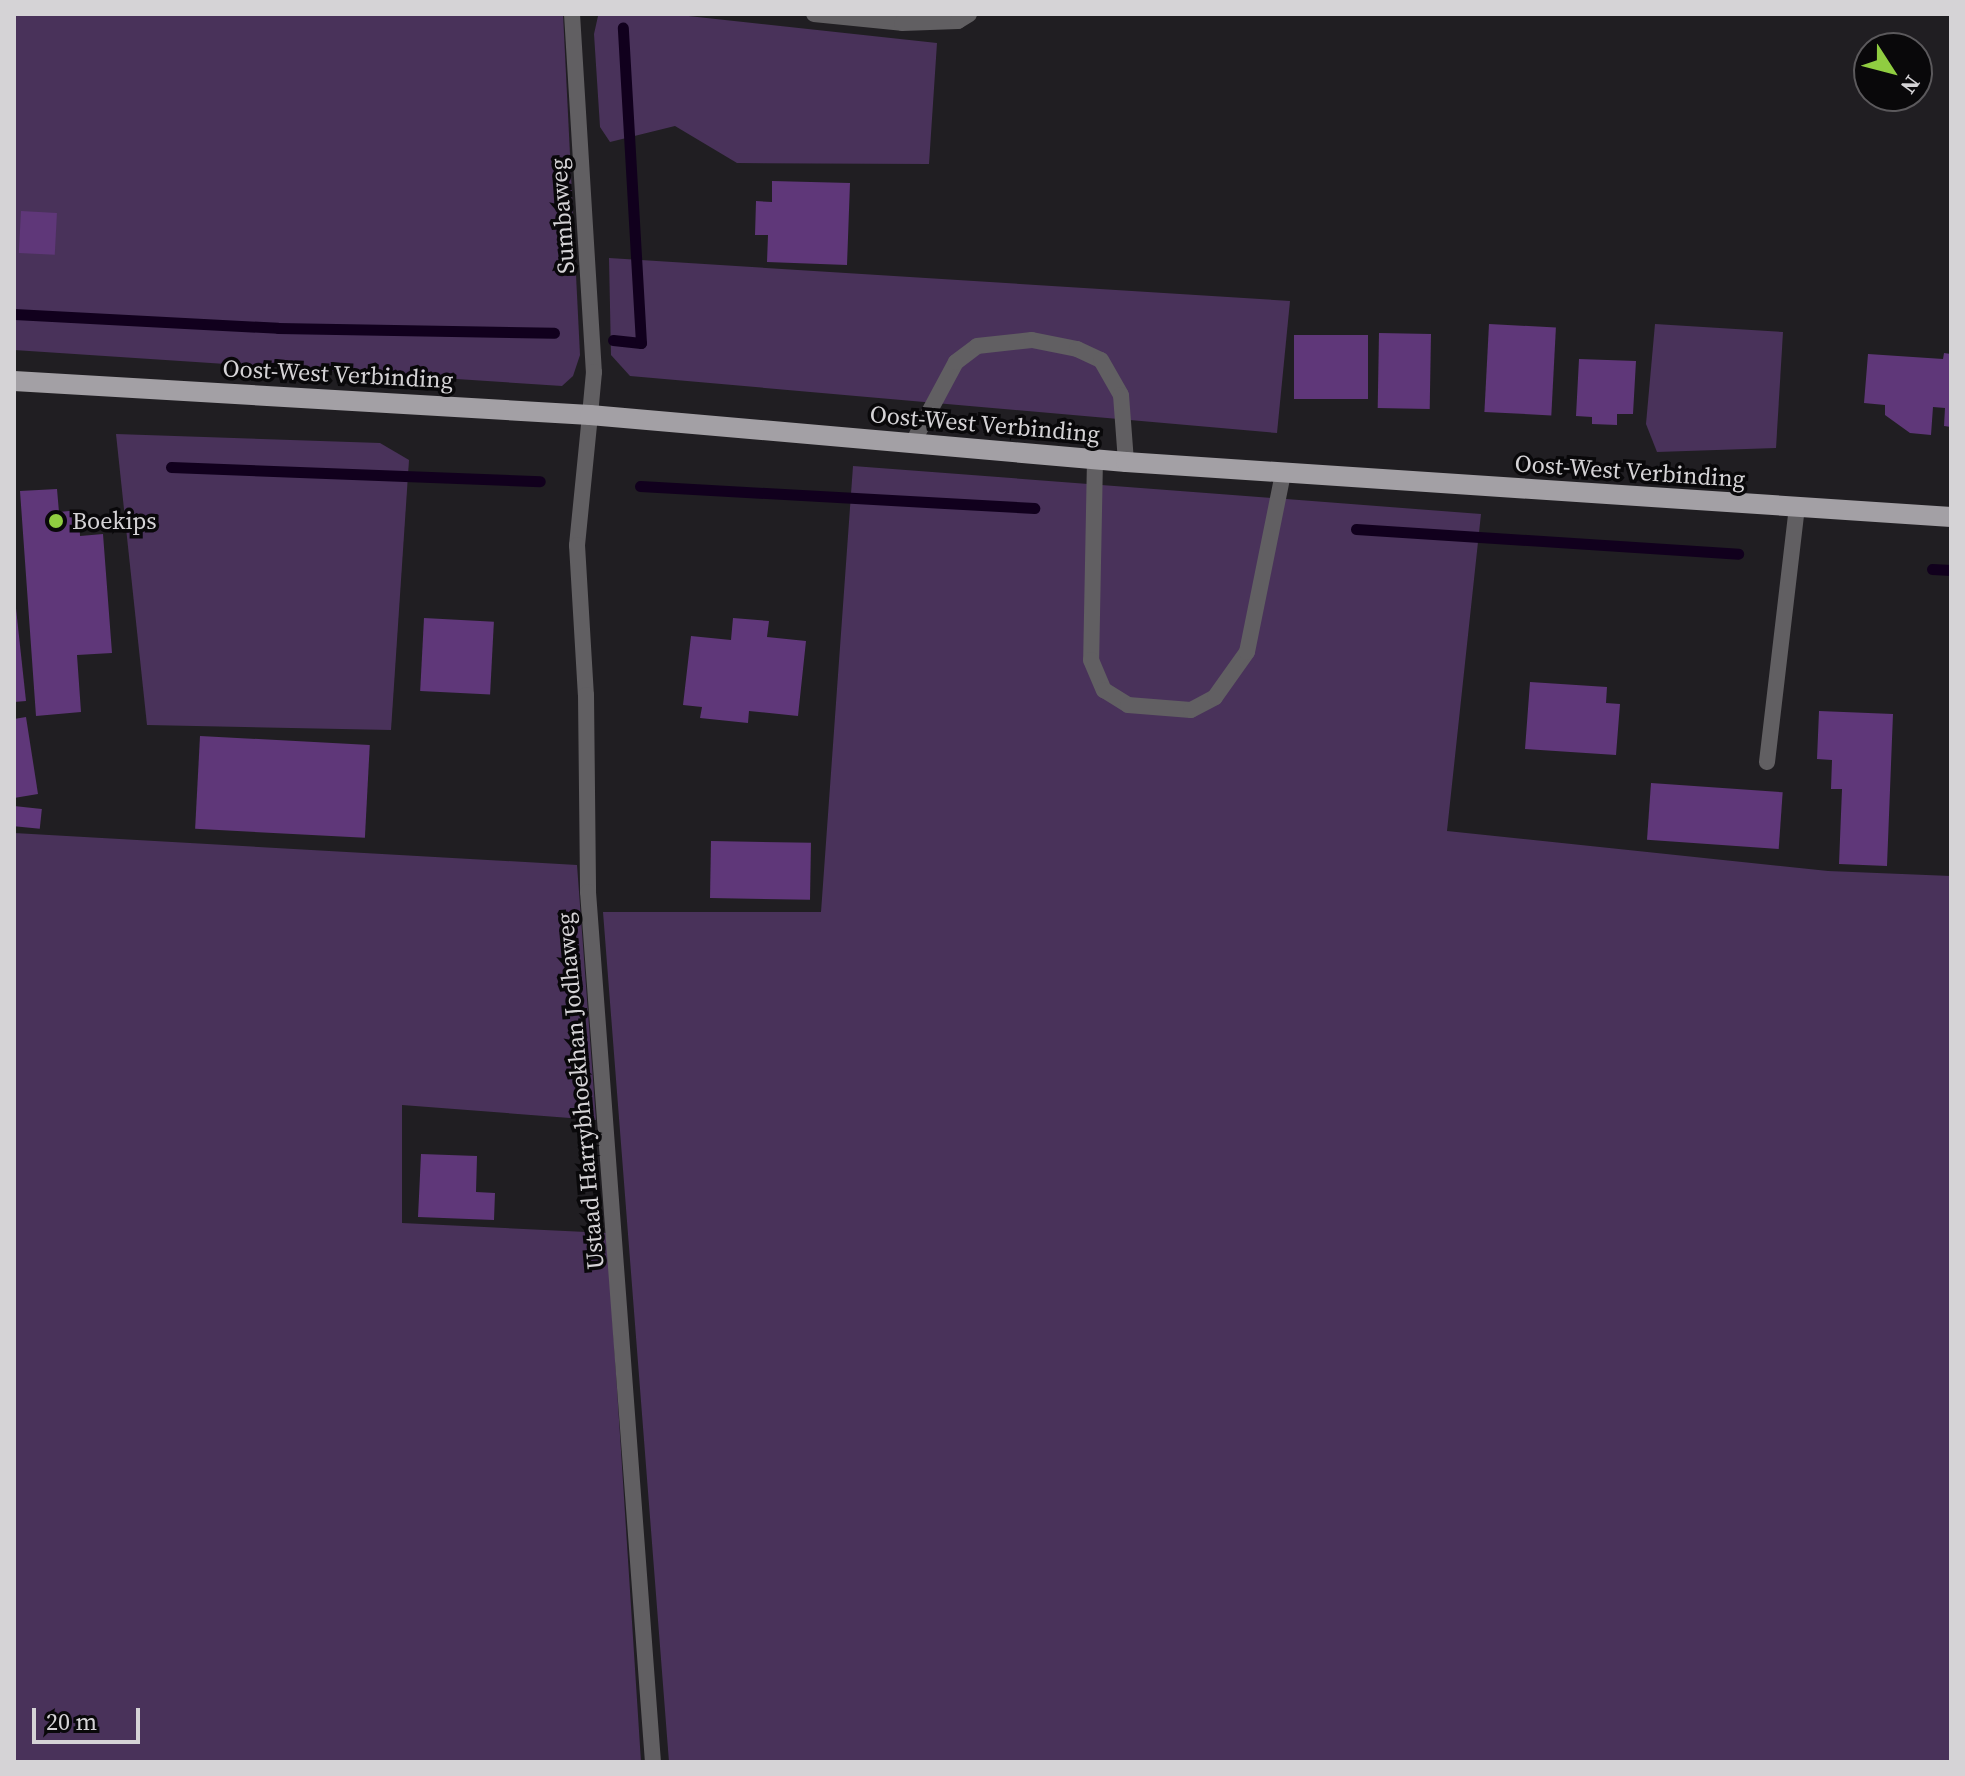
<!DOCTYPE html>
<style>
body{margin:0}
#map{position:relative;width:1965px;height:1776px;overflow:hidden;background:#201e22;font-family:"Source Serif 4",serif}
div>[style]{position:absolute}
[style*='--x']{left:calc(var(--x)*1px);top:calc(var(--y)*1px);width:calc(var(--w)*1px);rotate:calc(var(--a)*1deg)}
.green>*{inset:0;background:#49325a}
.stream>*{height:11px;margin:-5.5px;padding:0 5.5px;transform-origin:5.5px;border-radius:5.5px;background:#11001d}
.building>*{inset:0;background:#5f3779;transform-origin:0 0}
.service>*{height:16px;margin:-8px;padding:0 8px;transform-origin:8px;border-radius:8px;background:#615f62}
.minor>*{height:16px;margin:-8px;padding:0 8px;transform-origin:8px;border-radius:8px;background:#615f62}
.primary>*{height:20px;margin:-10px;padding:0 10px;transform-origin:10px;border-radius:10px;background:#a3a0a5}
.dots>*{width:22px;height:22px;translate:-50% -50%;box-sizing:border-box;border:4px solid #09080a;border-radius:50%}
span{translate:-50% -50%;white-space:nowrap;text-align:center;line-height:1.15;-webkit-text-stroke:7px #09080a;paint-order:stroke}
.street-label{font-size:24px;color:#d5d3d6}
.poi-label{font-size:24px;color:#d5d3d6}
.left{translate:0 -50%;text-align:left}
.frame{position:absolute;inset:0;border:16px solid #d5d3d6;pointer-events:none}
.north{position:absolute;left:1853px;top:32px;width:80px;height:80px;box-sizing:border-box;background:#09080a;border:2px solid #5b595c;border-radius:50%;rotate:126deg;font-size:22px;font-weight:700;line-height:32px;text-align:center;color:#d5d3d6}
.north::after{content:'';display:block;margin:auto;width:28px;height:36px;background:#90cd41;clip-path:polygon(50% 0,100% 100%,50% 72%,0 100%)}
.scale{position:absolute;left:32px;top:1708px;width:108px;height:36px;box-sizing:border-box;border:4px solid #d5d3d6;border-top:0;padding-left:10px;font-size:24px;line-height:28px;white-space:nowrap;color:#d5d3d6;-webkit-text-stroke:6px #09080a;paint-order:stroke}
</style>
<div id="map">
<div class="green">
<div style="clip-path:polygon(14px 14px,563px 14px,580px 355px,573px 376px,562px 386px,14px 350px)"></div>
<div style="clip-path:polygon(670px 14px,937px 43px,929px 164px,737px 163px,675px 126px,610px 142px,600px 127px,594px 34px,598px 16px)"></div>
<div style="clip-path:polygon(609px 258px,1290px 301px,1277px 433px,630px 376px,611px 355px)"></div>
<div style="clip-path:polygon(1655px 324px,1783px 332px,1776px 448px,1657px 452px,1646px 424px)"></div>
<div style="clip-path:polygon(116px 434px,380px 443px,409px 460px,391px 730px,147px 725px)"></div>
<div style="clip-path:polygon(853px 466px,1481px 514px,1447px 831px,1828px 871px,1951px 876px,1951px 1762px,669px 1762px,603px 912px,821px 912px)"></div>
<div style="clip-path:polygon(14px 833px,577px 865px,596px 1120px,402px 1105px,402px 1223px,607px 1233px,641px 1762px,14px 1762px)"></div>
</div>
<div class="stream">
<div style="--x:14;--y:314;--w:264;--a:3"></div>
<div style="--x:278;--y:328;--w:276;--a:1"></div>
<div style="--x:613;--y:340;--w:28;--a:6"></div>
<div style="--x:641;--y:343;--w:316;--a:-93.3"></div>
<div style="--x:171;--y:467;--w:369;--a:2.2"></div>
<div style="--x:640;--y:486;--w:395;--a:3.2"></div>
<div style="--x:1356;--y:529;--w:383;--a:3.7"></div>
<div style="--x:1932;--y:569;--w:19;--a:3"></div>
</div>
<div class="building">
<div style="clip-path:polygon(772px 181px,850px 183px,847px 265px,767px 262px,768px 235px,755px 235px,756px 201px,772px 202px)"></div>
<div style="left:21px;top:211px;width:36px;height:42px;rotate:3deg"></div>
<div style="left:1489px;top:324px;width:67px;height:88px;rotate:3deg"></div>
<div style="left:1379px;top:333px;width:52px;height:75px;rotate:1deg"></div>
<div style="left:1294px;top:335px;width:74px;height:64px"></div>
<div style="clip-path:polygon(1944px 353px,1951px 354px,1951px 427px,1944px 426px,1945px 408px,1933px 407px,1931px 435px,1910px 433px,1885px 415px,1885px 405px,1864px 403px,1868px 354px,1943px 359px)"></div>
<div style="clip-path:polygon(1579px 359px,1636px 361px,1633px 414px,1617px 414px,1617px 425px,1592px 424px,1592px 417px,1576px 416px)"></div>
<div style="clip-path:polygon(57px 489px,59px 512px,79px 510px,80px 536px,103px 534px,112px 653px,77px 655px,81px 712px,36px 716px,20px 491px)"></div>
<div style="clip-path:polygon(14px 590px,26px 701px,14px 702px)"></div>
<div style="left:424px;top:618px;width:70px;height:73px;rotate:3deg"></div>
<div style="clip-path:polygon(733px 618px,769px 621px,767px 637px,806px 641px,798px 716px,749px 711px,748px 723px,700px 718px,702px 707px,683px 705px,691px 636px,731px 640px)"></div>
<div style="clip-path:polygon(1530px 682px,1607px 687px,1606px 703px,1620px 704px,1616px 755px,1525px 749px)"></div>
<div style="clip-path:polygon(1819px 711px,1893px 714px,1887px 866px,1839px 864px,1842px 789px,1831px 789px,1832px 760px,1817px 759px)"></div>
<div style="clip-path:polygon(26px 717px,38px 794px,14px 798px,14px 719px)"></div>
<div style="left:200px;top:736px;width:170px;height:93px;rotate:3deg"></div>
<div style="left:1651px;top:783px;width:132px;height:57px;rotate:4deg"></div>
<div style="left:14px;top:806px;width:28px;height:20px;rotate:6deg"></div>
<div style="left:711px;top:841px;width:100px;height:57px;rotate:1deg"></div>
<div style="clip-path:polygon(421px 1154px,477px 1156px,476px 1192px,495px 1193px,494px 1220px,418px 1217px)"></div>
</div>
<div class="service">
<div style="--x:814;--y:14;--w:88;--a:5.8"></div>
<div style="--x:902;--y:23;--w:56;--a:-2"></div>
<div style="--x:958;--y:21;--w:13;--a:-32"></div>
<div style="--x:590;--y:415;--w:131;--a:95.7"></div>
<div style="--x:577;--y:545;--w:150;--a:86.6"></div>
<div style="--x:586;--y:695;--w:197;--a:89.4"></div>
<div style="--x:588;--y:892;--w:872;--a:85.73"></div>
<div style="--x:912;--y:444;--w:93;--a:-61.8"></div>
<div style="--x:956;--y:362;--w:26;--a:-37"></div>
<div style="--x:977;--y:346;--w:55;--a:-6.2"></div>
<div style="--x:1032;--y:340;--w:46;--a:11.3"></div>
<div style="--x:1077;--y:349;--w:26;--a:25"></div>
<div style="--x:1101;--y:360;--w:40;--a:60.3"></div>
<div style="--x:1121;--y:395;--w:67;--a:85.7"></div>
<div style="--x:1095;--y:459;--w:201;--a:91.1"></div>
<div style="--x:1091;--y:660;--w:33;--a:67"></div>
<div style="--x:1104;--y:690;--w:28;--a:32"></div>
<div style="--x:1128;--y:705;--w:63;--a:4.5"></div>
<div style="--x:1191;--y:710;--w:27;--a:-28"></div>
<div style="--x:1215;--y:697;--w:55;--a:-54.6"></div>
<div style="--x:1247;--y:652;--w:183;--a:-78.6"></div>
<div style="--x:1767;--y:762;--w:257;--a:-83.3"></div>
</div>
<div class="minor">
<div style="--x:572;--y:14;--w:359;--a:86.5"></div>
<div style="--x:594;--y:372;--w:43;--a:95.3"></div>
</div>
<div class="primary">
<div style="--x:14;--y:381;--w:577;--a:3.38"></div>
<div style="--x:590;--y:415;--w:538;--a:5.01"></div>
<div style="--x:1126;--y:462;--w:827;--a:3.81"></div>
</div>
<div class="dots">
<div style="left:56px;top:521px;background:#90cd41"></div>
</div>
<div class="street-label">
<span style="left:562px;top:216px;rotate:-94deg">Sumbaweg</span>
<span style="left:338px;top:374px;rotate:3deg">Oost-West Verbinding</span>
<span style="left:985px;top:424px;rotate:5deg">Oost-West Verbinding</span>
<span style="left:1630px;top:471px;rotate:4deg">Oost-West Verbinding</span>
<span style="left:580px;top:1091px;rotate:-95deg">Ustaad Harrybhoekhan Jodhaweg</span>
</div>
<div class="poi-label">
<span class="left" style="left:72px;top:521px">Boekips</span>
</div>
<div class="frame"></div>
<div class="north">N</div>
<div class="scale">20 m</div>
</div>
